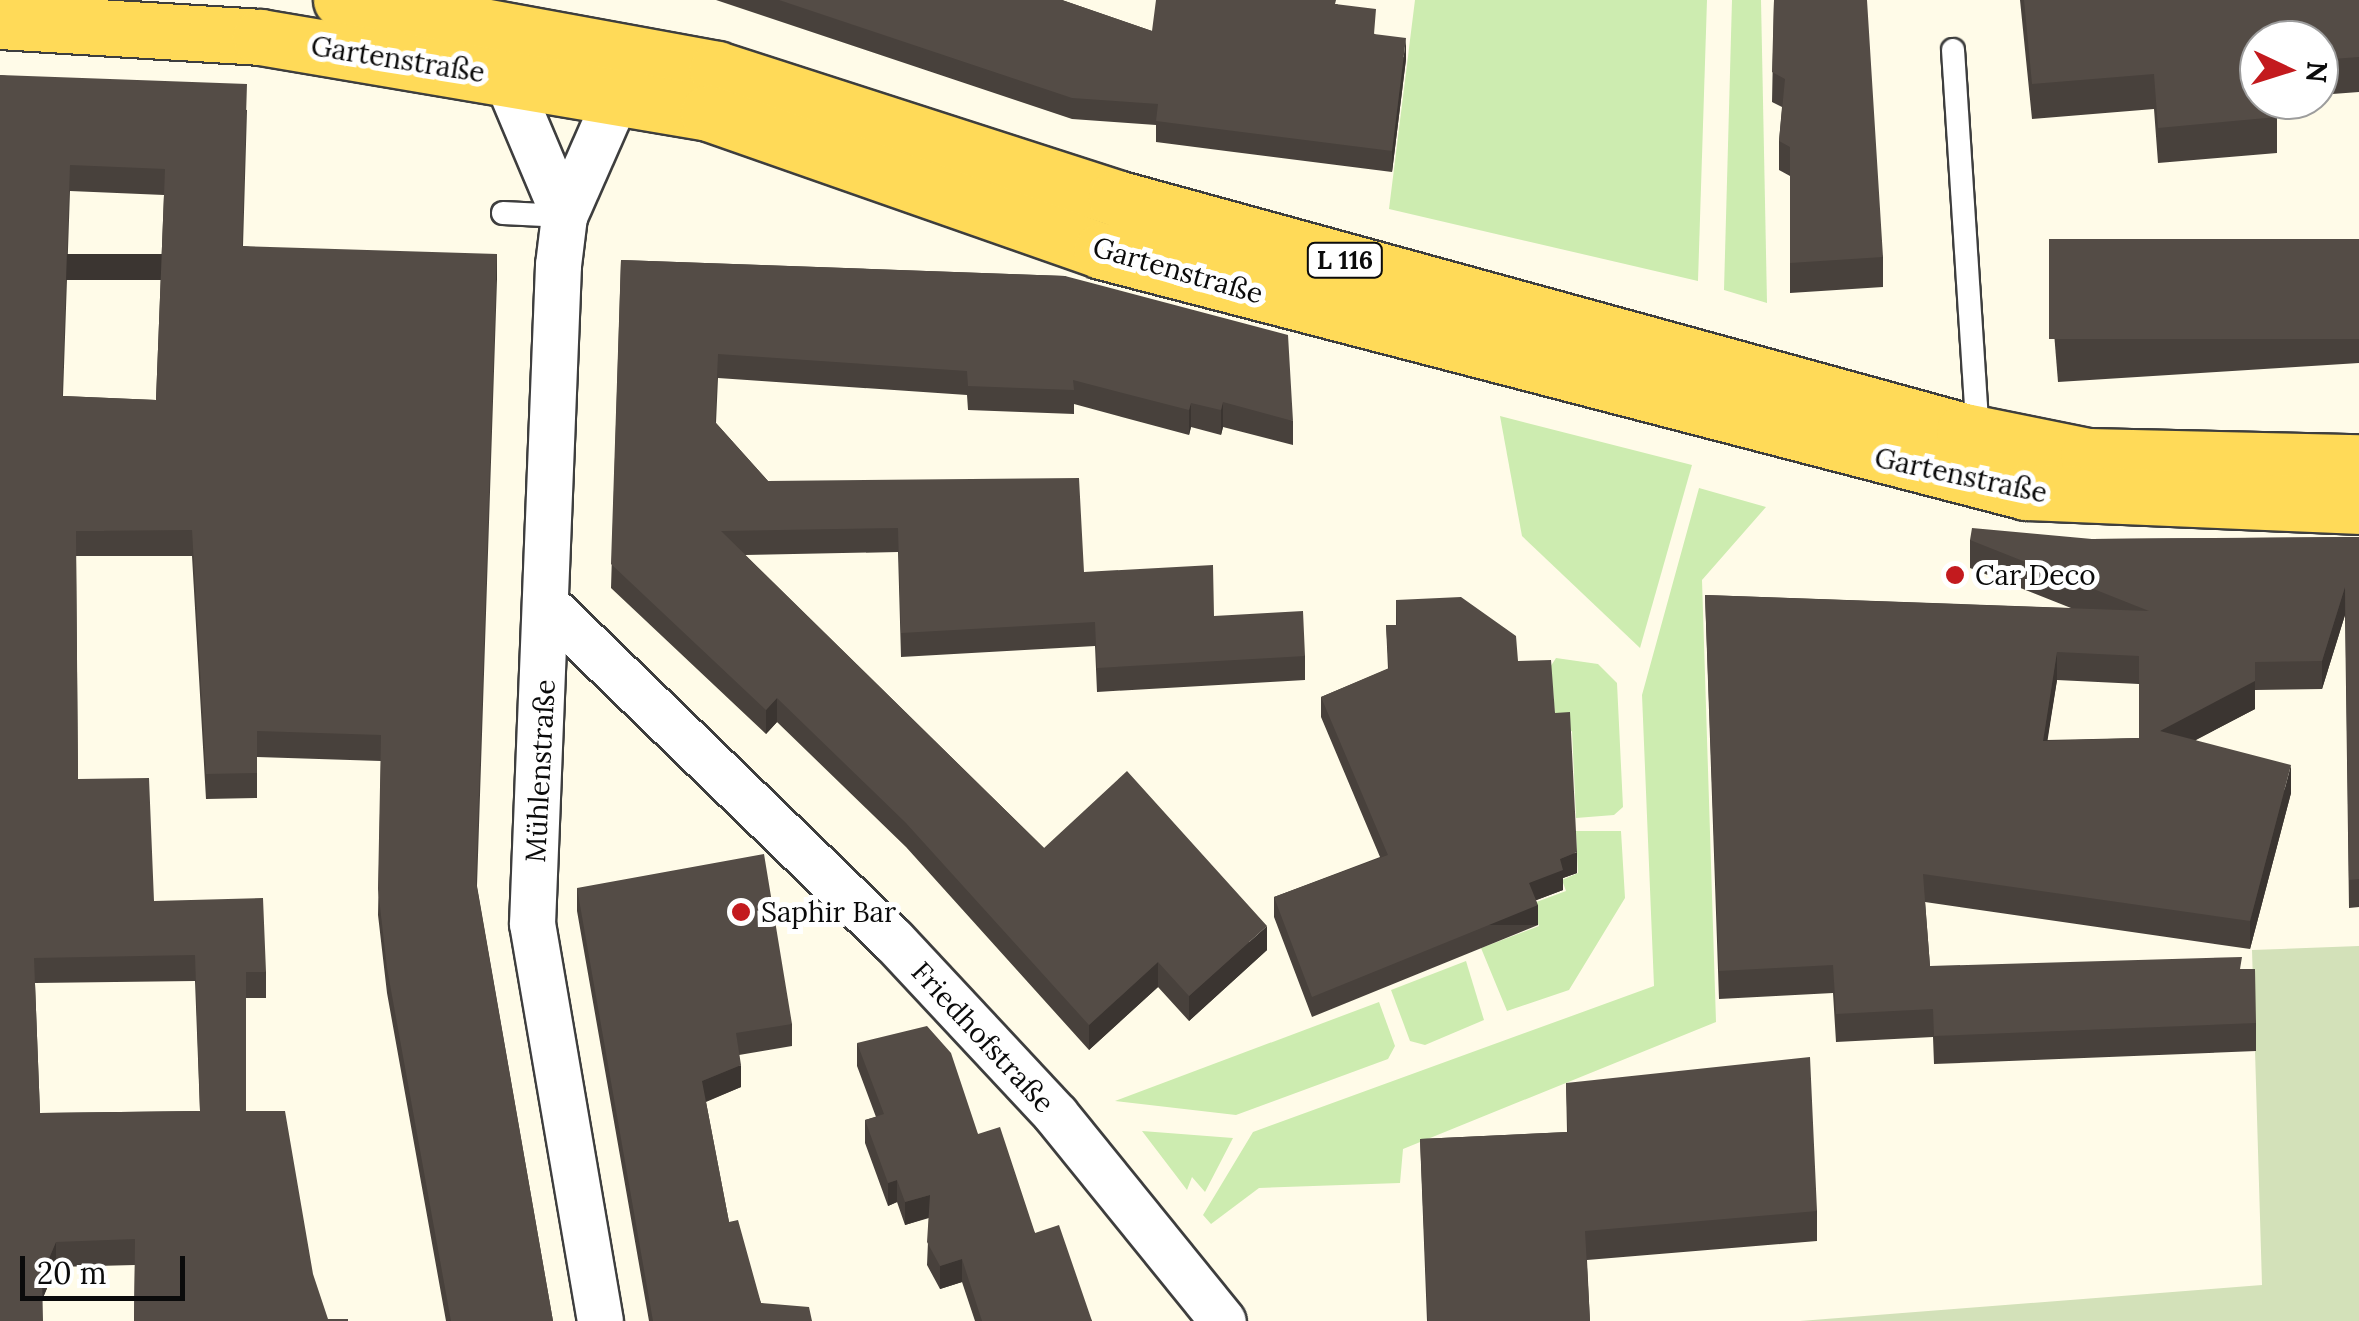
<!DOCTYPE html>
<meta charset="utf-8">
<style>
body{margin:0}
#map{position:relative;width:2359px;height:1321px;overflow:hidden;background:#fffbe8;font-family:Lora,serif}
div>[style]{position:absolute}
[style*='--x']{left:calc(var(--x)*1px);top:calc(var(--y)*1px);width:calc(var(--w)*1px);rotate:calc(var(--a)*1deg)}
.green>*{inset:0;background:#cdecb0}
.cemetery>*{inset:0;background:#d3e1b9}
.roads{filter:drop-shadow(2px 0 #3e3e3e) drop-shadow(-2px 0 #3e3e3e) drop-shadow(0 2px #3e3e3e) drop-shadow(0 -2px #3e3e3e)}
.service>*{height:22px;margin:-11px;padding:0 11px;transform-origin:11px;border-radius:11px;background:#fff}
.minor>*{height:45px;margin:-22.5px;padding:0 22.5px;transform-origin:22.5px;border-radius:22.5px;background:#fff}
.primary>*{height:55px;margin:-27.5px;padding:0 27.5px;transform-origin:27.5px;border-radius:27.5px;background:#ffda58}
.wall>*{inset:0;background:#48413c}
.shaded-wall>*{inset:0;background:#3b3531;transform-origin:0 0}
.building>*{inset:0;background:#544c46;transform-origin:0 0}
.dots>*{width:28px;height:28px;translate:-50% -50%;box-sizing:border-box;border:5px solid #fff;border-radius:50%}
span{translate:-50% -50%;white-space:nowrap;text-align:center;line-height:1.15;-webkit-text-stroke:10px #fff;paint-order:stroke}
.shield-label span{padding:2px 8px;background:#fff;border:2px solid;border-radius:8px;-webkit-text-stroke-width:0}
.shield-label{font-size:25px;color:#0b0b0b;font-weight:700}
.street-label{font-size:28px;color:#0b0b0b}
.poi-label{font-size:28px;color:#0b0b0b}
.left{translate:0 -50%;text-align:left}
.north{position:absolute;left:2239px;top:20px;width:100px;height:100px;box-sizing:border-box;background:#fff;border:2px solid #9d9d9d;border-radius:50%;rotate:94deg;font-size:28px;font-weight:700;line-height:40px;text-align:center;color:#0b0b0b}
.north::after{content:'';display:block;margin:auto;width:35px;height:45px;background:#c31a1e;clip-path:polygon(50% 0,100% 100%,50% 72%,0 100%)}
.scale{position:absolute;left:20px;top:1256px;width:165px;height:45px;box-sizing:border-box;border:5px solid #0b0b0b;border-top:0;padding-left:12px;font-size:30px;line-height:35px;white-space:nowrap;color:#0b0b0b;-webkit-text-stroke:8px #fff;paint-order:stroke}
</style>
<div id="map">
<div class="green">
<div style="clip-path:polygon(1415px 0,1707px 0,1698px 281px,1389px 209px)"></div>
<div style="clip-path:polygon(1732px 0,1761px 0,1767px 303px,1724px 290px)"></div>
<div style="clip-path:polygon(1500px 416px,1692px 465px,1640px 648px,1522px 536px)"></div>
<div style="clip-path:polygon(1699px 488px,1766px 507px,1702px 580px,1716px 1022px,1403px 1149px,1400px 1183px,1259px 1188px,1211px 1224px,1203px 1215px,1253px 1132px,1654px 986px,1642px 695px)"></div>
<div style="clip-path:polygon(1556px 658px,1598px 664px,1617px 683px,1623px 807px,1614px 815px,1576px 818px,1572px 731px,1556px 732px,1553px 689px,1543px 678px)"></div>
<div style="clip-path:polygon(1576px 831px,1621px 831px,1625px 898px,1569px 990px,1507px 1011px,1481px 948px,1539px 926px,1531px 904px,1566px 891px,1562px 880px,1578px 873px)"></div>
<div style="clip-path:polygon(1466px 961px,1484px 1020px,1425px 1045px,1410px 1041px,1391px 990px)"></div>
<div style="clip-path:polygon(1379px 1002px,1395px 1046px,1388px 1059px,1236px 1115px,1115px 1101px)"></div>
<div style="clip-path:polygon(1142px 1131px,1233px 1138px,1205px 1192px,1192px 1177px,1187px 1190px)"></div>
</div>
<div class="cemetery">
<div style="clip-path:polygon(2359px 946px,2359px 1321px,1800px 1321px,2262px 1285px,2252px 950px)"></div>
</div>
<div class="roads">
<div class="service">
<div style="--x:1953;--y:50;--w:385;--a:86.3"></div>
<div style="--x:503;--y:213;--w:61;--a:2.8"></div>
</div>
<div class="minor">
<div style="--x:505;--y:76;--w:152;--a:67.1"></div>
<div style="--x:548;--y:606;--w:480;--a:44.1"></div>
<div style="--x:893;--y:940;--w:239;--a:47"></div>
<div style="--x:1056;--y:1115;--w:265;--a:51"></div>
<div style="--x:600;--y:1321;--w:403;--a:-99.7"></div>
<div style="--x:532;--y:924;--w:660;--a:-87.74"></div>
<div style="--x:558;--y:265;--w:49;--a:-83"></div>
<div style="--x:564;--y:216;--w:131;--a:-66.2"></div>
</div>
<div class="primary">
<div style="--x:341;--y:0;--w:382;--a:10.4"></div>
<div style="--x:717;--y:69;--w:419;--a:17.9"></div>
<div style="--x:1116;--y:198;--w:879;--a:15.36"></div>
<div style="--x:1964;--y:431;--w:126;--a:11.4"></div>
<div style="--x:2088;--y:456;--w:271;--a:1.3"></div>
<div style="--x:0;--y:21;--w:260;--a:3.5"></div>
<div style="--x:260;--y:37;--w:454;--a:9.6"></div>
<div style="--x:708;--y:113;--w:417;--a:19.3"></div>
<div style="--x:1101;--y:251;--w:956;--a:14.6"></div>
<div style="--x:2026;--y:492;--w:333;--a:2.4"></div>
</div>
</div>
<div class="wall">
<div style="clip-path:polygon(716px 0,1062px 0,1152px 31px,1337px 4px,1406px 59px,1392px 172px,1156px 142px,1156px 125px,1072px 119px)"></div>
<div style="clip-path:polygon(1774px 0,1883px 257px,1883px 287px,1790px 293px,1790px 176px,1779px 170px,1779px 141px,1782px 107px,1772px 102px)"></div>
<div style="clip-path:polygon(2020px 0,2359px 0,2359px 92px,2319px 95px,2319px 40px,2259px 40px,2277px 117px,2277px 153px,2158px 163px,2154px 109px,2032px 119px)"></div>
<div style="clip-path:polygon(evenodd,0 75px,247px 110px,243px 246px,497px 280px,477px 886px,553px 1321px,446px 1321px,387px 993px,378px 915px,381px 761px,257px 757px,257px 798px,206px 799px,192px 556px,76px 556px,78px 779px,154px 901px,266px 972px,266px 998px,246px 998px,134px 1321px,135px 1265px,56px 1267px,42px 1300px,0 75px,70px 191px,164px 195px,156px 400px,63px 396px,70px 191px,0 75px,195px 981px,200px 1111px,40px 1113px,35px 983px,195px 981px)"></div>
<div style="clip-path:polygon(2359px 239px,2359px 363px,2058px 382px,2050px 283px,2050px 260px)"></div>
<div style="clip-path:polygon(621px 260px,1065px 276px,1293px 421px,1293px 445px,1223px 427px,1221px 435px,1191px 427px,1189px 435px,1074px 404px,1074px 414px,968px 410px,967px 395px,718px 378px,716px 423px,768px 481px,1084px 572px,1214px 616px,1305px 656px,1305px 680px,1097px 692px,1095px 646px,901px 657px,898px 552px,745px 555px,1044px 848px,1267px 950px,1189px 1021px,1158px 987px,1089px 1050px,906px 847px,777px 722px,766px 734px,611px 588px)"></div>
<div style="clip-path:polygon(evenodd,2359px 537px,2359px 907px,2349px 908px,2345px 615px,2322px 689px,2255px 690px,2255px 709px,2195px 740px,2291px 793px,2250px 949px,1925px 902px,1930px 966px,2242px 969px,2256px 1023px,2256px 1051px,1934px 1064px,1933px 1037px,1836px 1042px,1833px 993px,1719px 999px,1705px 595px,2071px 608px,1970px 568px,1970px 540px,2359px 537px,2057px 680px,2139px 684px,2139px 738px,2047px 740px,2057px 680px)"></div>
<div style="clip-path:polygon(1396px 600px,1518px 661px,1555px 713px,1577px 873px,1563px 878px,1563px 890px,1536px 900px,1538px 925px,1312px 1017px,1274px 917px,1274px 897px,1380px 857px,1321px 717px,1321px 697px,1388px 669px,1386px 625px,1396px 625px)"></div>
<div style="clip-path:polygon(577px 888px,792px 1024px,792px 1046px,739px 1055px,741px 1087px,706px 1102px,729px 1222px,761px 1303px,812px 1321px,649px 1321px,577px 911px)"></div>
<div style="clip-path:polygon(857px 1043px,978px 1134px,1035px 1233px,1092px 1321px,975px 1321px,962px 1282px,940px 1289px,927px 1265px,929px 1218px,905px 1225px,897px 1202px,888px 1206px,865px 1143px,865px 1120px,876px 1117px,857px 1066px)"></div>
<div style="clip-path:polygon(1566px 1083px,1817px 1211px,1817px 1241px,1587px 1260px,1590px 1321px,1427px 1321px,1420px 1139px,1567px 1132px)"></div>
</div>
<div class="shaded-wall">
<div style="clip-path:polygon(1406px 38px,1406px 59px,1392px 172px,1392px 151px)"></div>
<div style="left:497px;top:254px;width:26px;height:628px;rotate:90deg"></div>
<div style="clip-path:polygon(1223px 402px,1223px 427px,1221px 435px,1221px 410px)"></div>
<div style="clip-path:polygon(1191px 403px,1191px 427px,1189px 435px,1189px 410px)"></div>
<div style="clip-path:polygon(2345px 587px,2345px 615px,2322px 689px,2322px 661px)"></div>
<div style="clip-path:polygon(2057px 652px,2057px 680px,2043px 769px,2043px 741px)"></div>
<div style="clip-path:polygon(2255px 662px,2255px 709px,2160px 759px,2160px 731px)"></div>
<div style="clip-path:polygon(777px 698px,777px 722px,766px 734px,766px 710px)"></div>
<div style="clip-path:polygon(2291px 765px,2291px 793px,2250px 949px,2250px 921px)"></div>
<div style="clip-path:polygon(1577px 852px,1577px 873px,1563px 878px,1563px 890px,1529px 903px,1529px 883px,1560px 859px)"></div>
<div style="left:1538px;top:905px;width:20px;height:244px;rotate:90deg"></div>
<div style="clip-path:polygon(1267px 926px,1267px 950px,1189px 1021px,1189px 996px)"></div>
<div style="clip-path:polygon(1158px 962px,1158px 987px,1089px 1050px,1089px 1025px)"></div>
<div style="clip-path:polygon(741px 1065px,741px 1087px,702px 1103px,702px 1081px)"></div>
<div style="clip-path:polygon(897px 1180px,897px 1202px,888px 1206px,888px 1183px)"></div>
<div style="clip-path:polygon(930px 1195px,930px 1217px,905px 1225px,905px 1202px)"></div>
<div style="clip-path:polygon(56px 1242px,56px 1267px,42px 1300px,42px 1275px)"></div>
<div style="clip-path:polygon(962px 1259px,962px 1282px,940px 1289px,940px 1266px)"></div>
</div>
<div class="building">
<div style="clip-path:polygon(779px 0,1062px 0,1152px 31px,1156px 0,1336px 0,1335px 4px,1376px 9px,1374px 34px,1406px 38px,1392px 151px,1156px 121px,1158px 104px,1072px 98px)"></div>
<div style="clip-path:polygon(1774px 0,1867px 0,1883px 257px,1790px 263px,1790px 147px,1779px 141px,1785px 79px,1772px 72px)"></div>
<div style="clip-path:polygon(2024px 0,2359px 0,2359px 57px,2319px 60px,2319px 40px,2259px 40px,2259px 100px,2275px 100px,2277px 117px,2158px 128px,2154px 74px,2032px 84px)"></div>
<div style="clip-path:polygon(evenodd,0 75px,247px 84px,242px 246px,497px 254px,476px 882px,553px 1321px,451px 1321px,387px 968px,378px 889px,381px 735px,257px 731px,257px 773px,206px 774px,192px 530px,76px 531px,78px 779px,149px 778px,154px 901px,263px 898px,266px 972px,246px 972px,246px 1111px,285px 1111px,313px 1274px,328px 1319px,348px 1319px,348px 1321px,134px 1321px,135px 1239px,56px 1242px,42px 1275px,43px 1321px,0 1321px,0 75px,70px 165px,165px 169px,156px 400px,62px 396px,70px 165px,0 75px,195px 955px,200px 1111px,40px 1113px,34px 958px,195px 955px)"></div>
<div style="left:2359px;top:239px;width:100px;height:310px;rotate:90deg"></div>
<div style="clip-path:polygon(621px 260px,1065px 276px,1288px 335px,1293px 421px,1223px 402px,1221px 410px,1191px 403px,1189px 410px,1073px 380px,1074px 390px,968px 386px,967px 371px,718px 354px,715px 422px,768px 481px,1079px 478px,1084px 572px,1213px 565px,1214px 616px,1303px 611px,1305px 656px,1097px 668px,1095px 622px,901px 633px,898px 528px,721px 531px,1044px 848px,1127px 771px,1267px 926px,1189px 996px,1158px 962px,1089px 1025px,906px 823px,777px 698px,766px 710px,611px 564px)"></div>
<div style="clip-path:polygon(evenodd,1972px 528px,2092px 539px,2359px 537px,2359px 879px,2349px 880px,2345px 587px,2322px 661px,2255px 662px,2255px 681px,2160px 731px,2291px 765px,2250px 921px,1923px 874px,1930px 966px,2242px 957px,2240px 969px,2255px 969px,2256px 1023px,1934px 1036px,1933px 1009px,1836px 1014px,1833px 965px,1719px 971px,1705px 595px,2149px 611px,1970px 540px,1972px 528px,2057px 652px,2139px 656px,2139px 738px,2043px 741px,2057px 652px)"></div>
<div style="clip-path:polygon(1461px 597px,1516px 636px,1518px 661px,1551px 660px,1555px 713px,1570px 712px,1577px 852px,1560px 859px,1563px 870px,1529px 883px,1538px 905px,1312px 997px,1274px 897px,1388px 855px,1321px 697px,1389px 668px,1386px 625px,1397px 625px,1396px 600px)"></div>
<div style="clip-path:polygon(764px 854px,792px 1024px,736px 1033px,741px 1065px,702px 1081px,729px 1222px,738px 1220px,761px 1303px,809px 1307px,812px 1321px,653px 1321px,577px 888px)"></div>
<div style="clip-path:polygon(927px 1026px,951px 1053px,978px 1134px,1000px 1127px,1035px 1233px,1059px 1225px,1092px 1321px,982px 1321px,962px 1259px,940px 1266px,927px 1242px,930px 1195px,905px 1202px,897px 1180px,888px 1183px,865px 1120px,884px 1114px,857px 1043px)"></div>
<div style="clip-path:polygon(1810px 1057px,1817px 1211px,1585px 1231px,1590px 1321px,1428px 1321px,1420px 1139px,1568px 1132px,1566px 1083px)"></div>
</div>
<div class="dots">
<div style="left:1955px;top:575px;background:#c31a1e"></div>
<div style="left:741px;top:912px;background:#c31a1e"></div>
</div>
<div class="shield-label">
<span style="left:1345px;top:260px">L 116</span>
</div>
<div class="street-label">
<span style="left:398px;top:59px;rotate:9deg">Gartenstraße</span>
<span style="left:1178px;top:270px;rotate:16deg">Gartenstraße</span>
<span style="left:1961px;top:475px;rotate:12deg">Gartenstraße</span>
<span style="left:540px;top:771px;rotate:-87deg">Mühlenstraße</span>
<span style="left:983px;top:1037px;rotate:47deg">Friedhofstraße</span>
</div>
<div class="poi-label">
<span class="left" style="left:1975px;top:575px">Car Deco</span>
<span class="left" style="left:761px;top:912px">Saphir Bar</span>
</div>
<div class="north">N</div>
<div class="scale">20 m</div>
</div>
